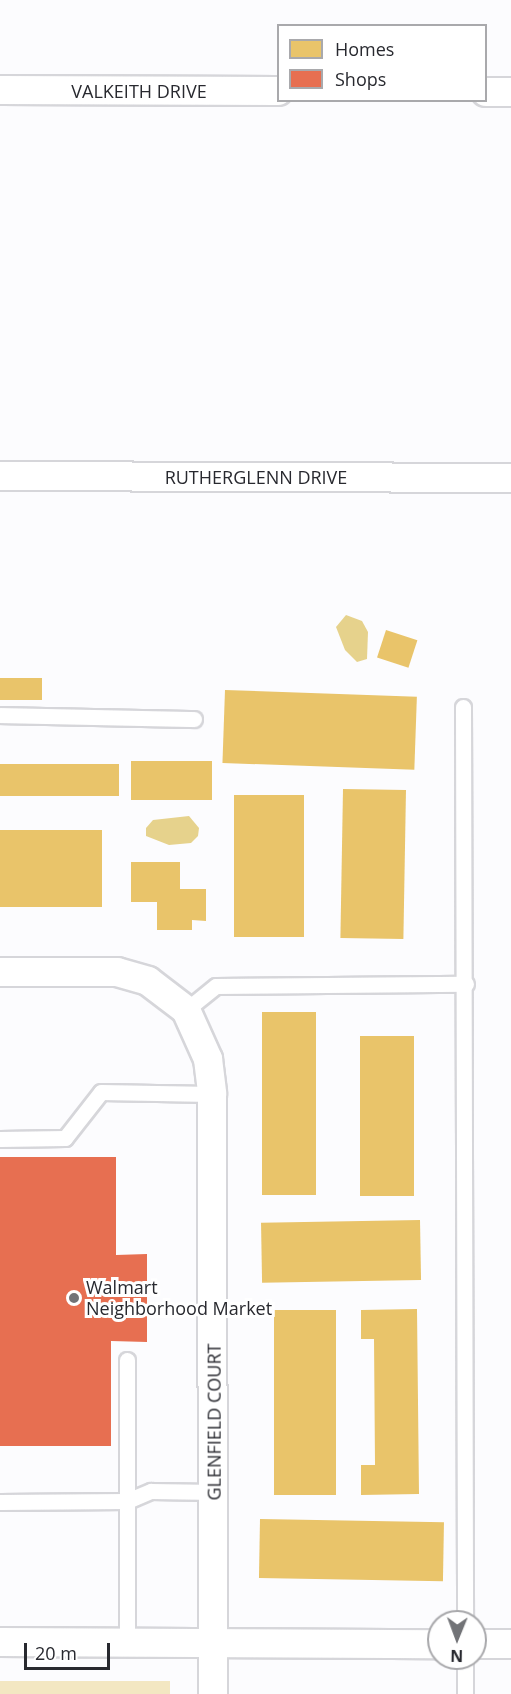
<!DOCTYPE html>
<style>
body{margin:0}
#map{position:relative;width:511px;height:1694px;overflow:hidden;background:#fcfcfe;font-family:"Open Sans",sans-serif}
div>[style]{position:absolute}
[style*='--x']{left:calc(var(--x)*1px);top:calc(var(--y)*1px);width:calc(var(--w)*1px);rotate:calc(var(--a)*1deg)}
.green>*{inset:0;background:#f3e7c2;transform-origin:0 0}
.water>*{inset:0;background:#e6d28c}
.homes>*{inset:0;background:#e9c46a;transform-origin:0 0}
.shops>*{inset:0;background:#e76f51}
.roads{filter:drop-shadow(2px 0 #d6d6da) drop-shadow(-2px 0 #d6d6da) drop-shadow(0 2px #d6d6da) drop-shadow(0 -2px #d6d6da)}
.lane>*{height:15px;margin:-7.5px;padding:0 7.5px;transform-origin:7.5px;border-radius:7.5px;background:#fff}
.street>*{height:28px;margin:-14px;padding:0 14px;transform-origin:14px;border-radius:14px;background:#fff}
.dots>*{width:16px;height:16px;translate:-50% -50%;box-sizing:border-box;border:3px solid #fff;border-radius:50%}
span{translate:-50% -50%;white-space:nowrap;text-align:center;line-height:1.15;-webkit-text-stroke:6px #fff;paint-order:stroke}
.street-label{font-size:18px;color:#28292f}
.poi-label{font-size:18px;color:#28292f}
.left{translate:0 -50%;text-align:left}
.legend{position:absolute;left:277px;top:24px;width:210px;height:78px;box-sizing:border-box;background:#fff;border:2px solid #a9a9ac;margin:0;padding:8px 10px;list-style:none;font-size:18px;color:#28292f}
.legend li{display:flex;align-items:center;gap:12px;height:30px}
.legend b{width:30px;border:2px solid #a9a9ac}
.north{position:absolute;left:427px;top:1610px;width:60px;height:60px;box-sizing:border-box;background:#fff;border:2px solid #a9a9ac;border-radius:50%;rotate:181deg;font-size:16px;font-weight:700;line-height:24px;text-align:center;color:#28292f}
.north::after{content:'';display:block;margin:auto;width:21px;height:27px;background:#727377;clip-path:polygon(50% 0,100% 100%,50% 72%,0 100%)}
.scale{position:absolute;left:24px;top:1643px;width:86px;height:27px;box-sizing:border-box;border:3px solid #28292f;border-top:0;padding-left:8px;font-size:18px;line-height:21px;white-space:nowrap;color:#28292f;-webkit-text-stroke:4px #fff;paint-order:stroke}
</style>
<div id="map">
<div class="green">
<div style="left:0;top:1681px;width:170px;height:13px"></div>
</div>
<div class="water">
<div style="clip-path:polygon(346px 615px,362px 621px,368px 632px,367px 659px,357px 662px,345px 650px,336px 627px)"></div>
<div style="clip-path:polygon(189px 816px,199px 828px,198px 836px,191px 843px,169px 845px,146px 836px,146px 828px,153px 820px)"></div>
</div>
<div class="homes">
<div style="left:386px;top:630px;width:33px;height:29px;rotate:18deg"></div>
<div style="left:0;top:678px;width:42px;height:22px"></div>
<div style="left:225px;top:690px;width:192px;height:73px;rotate:2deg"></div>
<div style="left:212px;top:761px;width:39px;height:81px;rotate:90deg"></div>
<div style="left:0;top:764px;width:119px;height:32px"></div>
<div style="left:343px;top:789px;width:63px;height:149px;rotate:1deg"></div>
<div style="left:234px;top:795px;width:70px;height:142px"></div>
<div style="left:0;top:830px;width:102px;height:77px"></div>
<div style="clip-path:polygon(131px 862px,180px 862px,180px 889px,206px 889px,206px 921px,192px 920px,192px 930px,157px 930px,157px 902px,131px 902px)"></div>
<div style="left:262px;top:1012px;width:54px;height:183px"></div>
<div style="left:360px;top:1036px;width:54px;height:160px"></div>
<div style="left:420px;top:1220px;width:60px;height:159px;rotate:89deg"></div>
<div style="clip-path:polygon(417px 1309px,419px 1494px,361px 1495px,361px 1465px,375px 1465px,374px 1339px,361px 1339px,361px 1310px)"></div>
<div style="left:274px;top:1310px;width:62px;height:185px"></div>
<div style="left:260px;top:1519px;width:184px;height:59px;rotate:1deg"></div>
</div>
<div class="shops">
<div style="clip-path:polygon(0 1157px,116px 1157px,116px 1255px,147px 1254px,147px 1342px,111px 1341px,111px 1446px,0 1446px)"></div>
</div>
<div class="roads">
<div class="lane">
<div style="--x:463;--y:707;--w:915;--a:89.87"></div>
<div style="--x:0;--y:715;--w:194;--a:1.2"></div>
<div style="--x:186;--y:1010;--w:38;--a:-39"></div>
<div style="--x:216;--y:986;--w:250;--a:-0.5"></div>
<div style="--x:0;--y:1139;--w:65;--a:-0.9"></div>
<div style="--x:65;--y:1138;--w:58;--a:-52"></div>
<div style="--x:101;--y:1092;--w:111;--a:1"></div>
<div style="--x:0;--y:1502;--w:127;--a:-0.5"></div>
<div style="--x:127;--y:1501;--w:26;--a:-23"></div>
<div style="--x:151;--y:1491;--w:64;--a:0.9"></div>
<div style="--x:127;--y:1643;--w:283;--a:-90"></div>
<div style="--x:465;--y:1694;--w:36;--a:-90"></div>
</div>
<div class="street">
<div style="--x:0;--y:90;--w:278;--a:0.2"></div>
<div style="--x:486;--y:92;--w:25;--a:0"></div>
<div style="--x:0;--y:476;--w:511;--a:0.22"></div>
<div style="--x:0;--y:972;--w:117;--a:0"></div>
<div style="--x:117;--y:972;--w:32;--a:16"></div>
<div style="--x:148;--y:981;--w:48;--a:37.3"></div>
<div style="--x:186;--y:1010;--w:54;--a:65.8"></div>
<div style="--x:208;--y:1059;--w:35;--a:83"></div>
<div style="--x:212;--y:1094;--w:600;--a:89.9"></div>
<div style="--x:0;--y:1642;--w:439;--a:0.3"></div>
<div style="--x:475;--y:1644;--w:36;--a:0"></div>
</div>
</div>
<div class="dots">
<div style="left:74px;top:1298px;background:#727377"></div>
</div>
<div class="street-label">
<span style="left:139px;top:91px">VALKEITH DRIVE</span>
<span style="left:256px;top:477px">RUTHERGLENN DRIVE</span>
<span style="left:214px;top:1422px;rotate:-90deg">GLENFIELD COURT</span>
</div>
<div class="poi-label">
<span class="left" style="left:86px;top:1298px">Walmart<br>Neighborhood Market</span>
</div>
<ul class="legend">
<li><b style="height:16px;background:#e9c46a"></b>Homes</li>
<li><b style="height:16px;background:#e76f51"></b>Shops</li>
</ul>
<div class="north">N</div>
<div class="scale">20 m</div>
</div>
